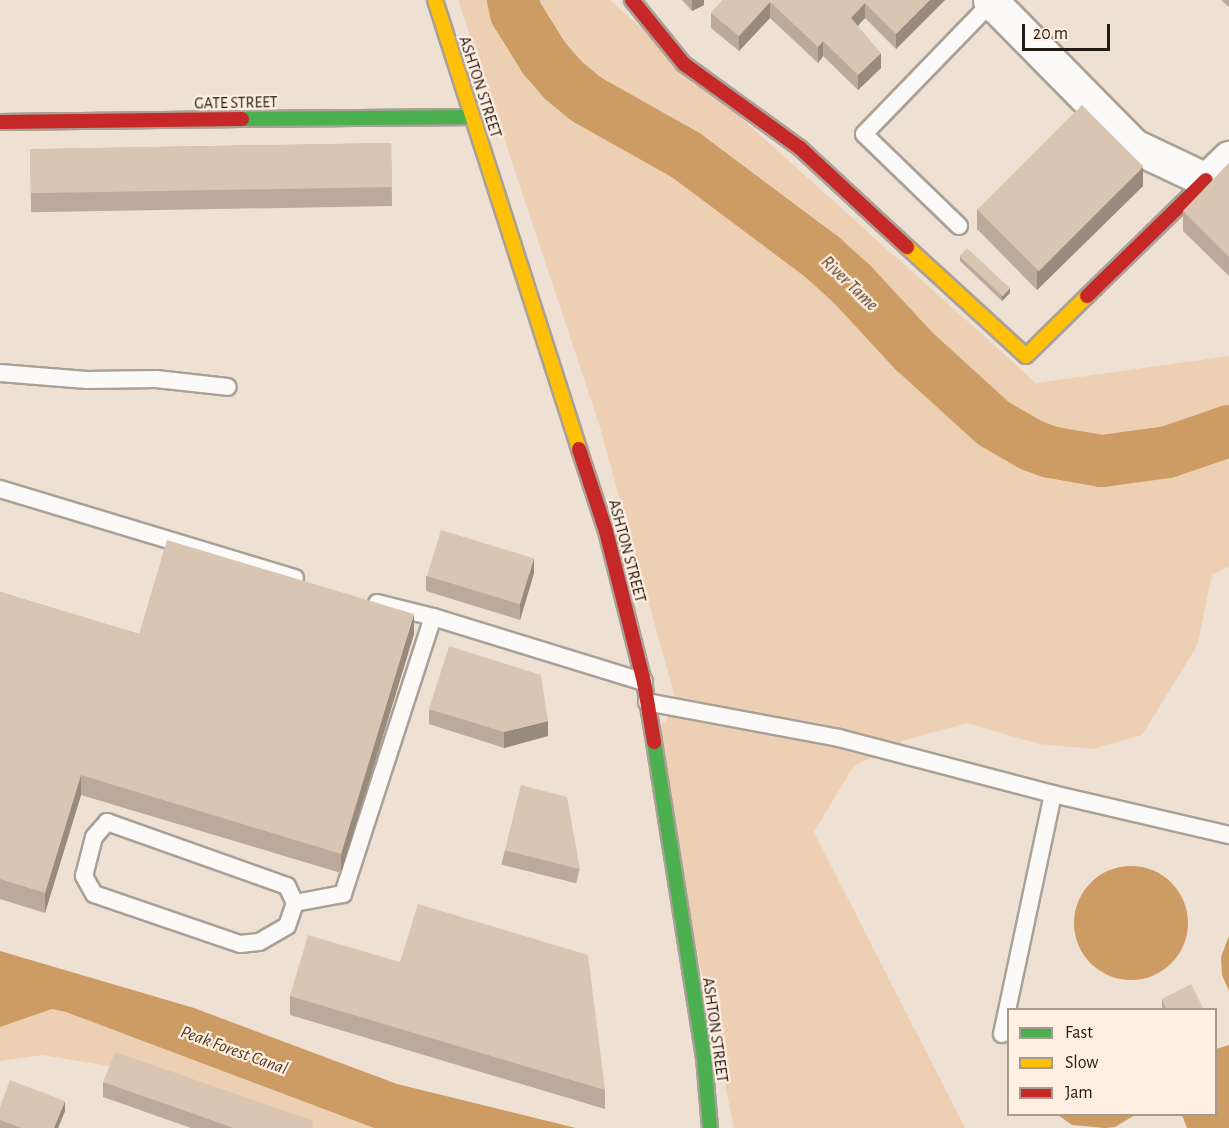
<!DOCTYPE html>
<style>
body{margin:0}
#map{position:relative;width:1229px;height:1128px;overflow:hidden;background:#eee1d4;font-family:"Alegreya Sans",sans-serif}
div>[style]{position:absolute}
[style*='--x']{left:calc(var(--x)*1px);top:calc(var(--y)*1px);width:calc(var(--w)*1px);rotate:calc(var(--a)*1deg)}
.green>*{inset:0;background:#edd0b4}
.water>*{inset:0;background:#cd9b64}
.round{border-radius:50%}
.river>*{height:52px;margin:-26px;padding:0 26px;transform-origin:26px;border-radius:26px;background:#cd9b64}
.roads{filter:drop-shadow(2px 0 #aaa096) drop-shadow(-2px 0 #aaa096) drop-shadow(0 2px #aaa096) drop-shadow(0 -2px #aaa096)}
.lane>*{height:16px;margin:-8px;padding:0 8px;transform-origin:8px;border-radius:8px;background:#fcfaf9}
.street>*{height:33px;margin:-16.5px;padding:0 16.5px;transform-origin:16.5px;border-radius:16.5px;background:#fcfaf9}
.fast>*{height:14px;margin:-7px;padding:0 7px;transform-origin:7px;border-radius:7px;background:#4caf50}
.slow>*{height:14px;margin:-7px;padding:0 7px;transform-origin:7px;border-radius:7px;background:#ffc107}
.jam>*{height:14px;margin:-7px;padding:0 7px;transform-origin:7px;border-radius:7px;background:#c62828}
.wall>*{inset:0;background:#ba9;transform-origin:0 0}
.shaded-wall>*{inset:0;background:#988b7d}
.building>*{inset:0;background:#d9c6b2;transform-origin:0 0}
span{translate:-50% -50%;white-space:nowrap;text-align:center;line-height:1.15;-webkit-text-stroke:4.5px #feefe2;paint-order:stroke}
.street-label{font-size:16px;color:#231b13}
.water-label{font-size:18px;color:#55391b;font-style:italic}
.legend{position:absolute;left:1007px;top:1008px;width:210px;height:108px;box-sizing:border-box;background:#feefe2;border:2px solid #a69a8f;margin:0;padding:8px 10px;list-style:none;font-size:18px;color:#231b13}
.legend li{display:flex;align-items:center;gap:12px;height:30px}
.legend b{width:30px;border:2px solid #a69a8f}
.scale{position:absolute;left:1022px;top:24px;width:88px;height:27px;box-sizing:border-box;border:3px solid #231b13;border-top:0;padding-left:8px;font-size:18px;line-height:21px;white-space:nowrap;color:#231b13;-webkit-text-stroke:4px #feefe2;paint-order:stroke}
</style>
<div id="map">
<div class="green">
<div style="clip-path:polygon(458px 0,610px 0,1036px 383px,1229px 356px,1229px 567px,1212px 575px,1197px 646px,1142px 735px,1093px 749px,1039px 744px,967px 723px,905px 740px,853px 767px,814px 832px,965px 1128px,734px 1128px,652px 734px,678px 708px,599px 424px)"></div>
<div style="clip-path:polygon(52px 1009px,66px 1012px,374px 1128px,290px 1128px,115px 1067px,42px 1055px,0 1061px,0 1027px)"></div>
</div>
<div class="water">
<div class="round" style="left:1074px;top:866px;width:114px;height:114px"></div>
<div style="clip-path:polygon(1229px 936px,1229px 991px,1222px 975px,1221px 957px)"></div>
<div style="clip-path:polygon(0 951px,194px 1008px,397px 1084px,576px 1128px,374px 1128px,66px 1012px,52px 1009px,0 1027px)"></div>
<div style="clip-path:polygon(1229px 1045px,1229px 1128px,1187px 1128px,1182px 1115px,1216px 1114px,1216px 1049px)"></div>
<div style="clip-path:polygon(1058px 1115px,1135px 1115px,1115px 1127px,1105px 1128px,1072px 1125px)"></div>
</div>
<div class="river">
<div style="--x:513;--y:0;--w:13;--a:77"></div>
<div style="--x:516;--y:13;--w:53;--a:58.1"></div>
<div style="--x:544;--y:58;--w:28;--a:49"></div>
<div style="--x:562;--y:79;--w:31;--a:40"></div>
<div style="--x:586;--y:99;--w:116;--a:29.4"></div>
<div style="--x:687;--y:156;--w:169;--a:36.8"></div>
<div style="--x:822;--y:257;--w:39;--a:42"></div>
<div style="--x:851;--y:283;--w:93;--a:47.2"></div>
<div style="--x:914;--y:351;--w:107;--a:42.3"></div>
<div style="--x:993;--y:423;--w:44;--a:30.1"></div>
<div style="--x:1031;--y:445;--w:20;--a:20"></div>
<div style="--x:1050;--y:452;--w:53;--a:9.8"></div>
<div style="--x:1102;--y:461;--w:67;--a:-7.8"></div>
<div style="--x:1168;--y:452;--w:65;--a:-19"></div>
</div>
<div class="roads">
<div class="lane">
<div style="--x:959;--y:226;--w:132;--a:-135.9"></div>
<div style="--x:864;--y:134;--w:184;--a:-45.9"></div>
<div style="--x:0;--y:373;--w:87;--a:4.6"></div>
<div style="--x:87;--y:380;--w:69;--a:-0.8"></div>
<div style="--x:156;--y:379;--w:72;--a:6.3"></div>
<div style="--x:0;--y:489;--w:308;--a:16.8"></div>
<div style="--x:377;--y:603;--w:58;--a:14"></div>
<div style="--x:433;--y:617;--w:221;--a:17.1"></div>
<div style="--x:647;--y:702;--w:195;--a:10.6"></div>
<div style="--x:839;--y:738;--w:221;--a:14.7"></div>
<div style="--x:1053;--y:794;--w:181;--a:13.1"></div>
<div style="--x:295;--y:903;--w:24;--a:109"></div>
<div style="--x:287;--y:926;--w:32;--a:150"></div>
<div style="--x:259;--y:942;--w:19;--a:174"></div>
<div style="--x:240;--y:944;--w:154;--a:-161.1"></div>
<div style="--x:94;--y:894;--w:21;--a:-119"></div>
<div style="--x:84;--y:876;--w:40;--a:-75.6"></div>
<div style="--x:94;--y:837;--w:20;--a:-49"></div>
<div style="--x:107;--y:822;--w:191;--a:19.6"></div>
<div style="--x:287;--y:886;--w:19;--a:65"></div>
<div style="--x:295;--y:903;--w:49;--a:-10.6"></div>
<div style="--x:343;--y:894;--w:291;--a:-72"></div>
<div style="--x:1002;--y:1034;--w:245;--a:-78"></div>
</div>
<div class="street">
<div style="--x:990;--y:0;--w:205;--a:45.4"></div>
<div style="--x:1134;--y:146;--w:80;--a:25.3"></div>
<div style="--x:1206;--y:180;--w:32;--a:-44"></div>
</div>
<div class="fast">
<div style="--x:242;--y:119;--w:231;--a:-0.5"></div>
<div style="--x:654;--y:742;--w:319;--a:81"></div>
<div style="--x:704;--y:1057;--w:71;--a:85.2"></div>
</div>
<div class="slow">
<div style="--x:435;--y:0;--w:472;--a:72.2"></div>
<div style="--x:907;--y:247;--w:161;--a:42.5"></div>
<div style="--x:1026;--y:356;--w:86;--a:-44.5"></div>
</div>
<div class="jam">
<div style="--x:632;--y:0;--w:82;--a:50.9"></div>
<div style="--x:684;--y:64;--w:143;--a:35.9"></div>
<div style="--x:800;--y:148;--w:146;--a:42.8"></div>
<div style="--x:0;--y:122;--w:242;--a:-0.7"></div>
<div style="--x:1087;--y:296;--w:166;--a:-44.3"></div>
<div style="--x:579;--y:449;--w:86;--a:71.8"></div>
<div style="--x:606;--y:531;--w:156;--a:75.9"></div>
<div style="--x:644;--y:682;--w:61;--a:80.5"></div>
</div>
</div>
<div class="wall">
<div style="clip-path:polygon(682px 0,704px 0,704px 5px,692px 11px)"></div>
<div style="clip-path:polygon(723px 0,945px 0,896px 49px,865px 18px,858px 26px,881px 68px,858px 90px,823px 56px,818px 63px,770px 18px,739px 51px,711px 28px,711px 13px)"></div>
<div style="clip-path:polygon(1221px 0,1229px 0,1229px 7px)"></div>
<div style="left:391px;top:143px;width:63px;height:361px;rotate:89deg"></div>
<div style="clip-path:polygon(1229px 163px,1229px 276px,1183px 231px,1183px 211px)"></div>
<div style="clip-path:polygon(1143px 186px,1037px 290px,977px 229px,977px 209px)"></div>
<div style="clip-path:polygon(960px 256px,1010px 293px,1002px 301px,960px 261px)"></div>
<div style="clip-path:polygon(534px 573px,520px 620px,426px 591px,426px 576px)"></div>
<div style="clip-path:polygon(0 592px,139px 634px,414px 634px,341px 873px,81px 795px,45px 913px,0 899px)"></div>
<div style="clip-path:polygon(429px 709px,548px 736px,504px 748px,429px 724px)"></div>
<div style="left:505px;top:850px;width:77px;height:15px;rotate:14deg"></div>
<div style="clip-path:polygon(400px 962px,605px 1090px,605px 1109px,290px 1015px,290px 996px)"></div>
<div style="clip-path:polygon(1162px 999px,1204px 1010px,1162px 1010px)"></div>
<div style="clip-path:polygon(103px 1082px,314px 1128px,191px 1128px,103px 1097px)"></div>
<div style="clip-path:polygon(0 1107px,65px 1111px,58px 1128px,0 1128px)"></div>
</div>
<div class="shaded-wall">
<div style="clip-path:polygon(692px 0,704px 0,704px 5px,692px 11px)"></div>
<div style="clip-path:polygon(930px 0,945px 0,896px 49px,896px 34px)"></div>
<div style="clip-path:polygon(770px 2px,770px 18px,739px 51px,739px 36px)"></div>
<div style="clip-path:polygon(865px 3px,865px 18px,851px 33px,851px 18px)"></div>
<div style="clip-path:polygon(823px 41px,823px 56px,818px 63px,818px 47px)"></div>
<div style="clip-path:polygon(881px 53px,881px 68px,858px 90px,858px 75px)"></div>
<div style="clip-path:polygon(1143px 167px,1143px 186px,1037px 290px,1037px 271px)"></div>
<div style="clip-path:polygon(1010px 288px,1010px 293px,1002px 301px,1002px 296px)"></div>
<div style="clip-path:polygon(534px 558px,534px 573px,520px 620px,520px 605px)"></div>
<div style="clip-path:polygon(414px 614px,414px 634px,341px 873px,341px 854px)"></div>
<div style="clip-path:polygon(548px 721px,548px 736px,504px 748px,504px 732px)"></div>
<div style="clip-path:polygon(81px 775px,81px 795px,45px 913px,45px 893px)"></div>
<div style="clip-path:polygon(65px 1101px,65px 1111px,58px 1128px,54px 1128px)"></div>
</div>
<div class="building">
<div style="clip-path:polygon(723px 0,930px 0,896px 34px,865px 3px,851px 18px,881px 53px,858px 75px,823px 41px,818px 47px,770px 2px,739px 36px,711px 13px)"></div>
<div style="left:1082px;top:105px;width:87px;height:148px;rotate:45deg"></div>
<div style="left:391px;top:143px;width:44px;height:361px;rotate:89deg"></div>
<div style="clip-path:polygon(1229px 163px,1229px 257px,1183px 211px)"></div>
<div style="left:967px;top:248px;width:59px;height:11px;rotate:43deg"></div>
<div style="left:441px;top:530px;width:97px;height:48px;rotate:17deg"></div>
<div style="clip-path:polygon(167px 540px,414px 614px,341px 854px,81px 775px,45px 893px,0 879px,0 592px,139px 634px)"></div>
<div style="clip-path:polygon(449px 646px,541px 675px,548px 721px,504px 732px,429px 709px)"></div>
<div style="clip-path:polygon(521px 785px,567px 797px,580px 869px,505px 850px)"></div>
<div style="clip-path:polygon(418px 904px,588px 955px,605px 1090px,290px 996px,308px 935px,400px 962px)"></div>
<div style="clip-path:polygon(1191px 984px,1204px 1010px,1167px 1010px,1162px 999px)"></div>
<div style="clip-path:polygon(115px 1052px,314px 1121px,311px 1128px,234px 1128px,103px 1082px)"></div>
<div style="clip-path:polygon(10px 1080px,65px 1101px,54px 1128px,22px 1128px,0 1120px,0 1107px)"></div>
</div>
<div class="street-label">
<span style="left:480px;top:87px;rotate:72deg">ASHTON STREET</span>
<span style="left:236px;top:103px;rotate:-1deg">GATE STREET</span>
<span style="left:627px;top:551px;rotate:75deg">ASHTON STREET</span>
<span style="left:715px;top:1030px;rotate:82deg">ASHTON STREET</span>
</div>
<div class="water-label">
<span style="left:849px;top:284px;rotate:44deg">River Tame</span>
<span style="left:234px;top:1051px;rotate:20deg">Peak Forest Canal</span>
</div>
<ul class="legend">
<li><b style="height:8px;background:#4caf50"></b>Fast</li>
<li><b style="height:8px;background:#ffc107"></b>Slow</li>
<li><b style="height:8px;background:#c62828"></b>Jam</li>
</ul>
<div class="scale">20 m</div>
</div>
